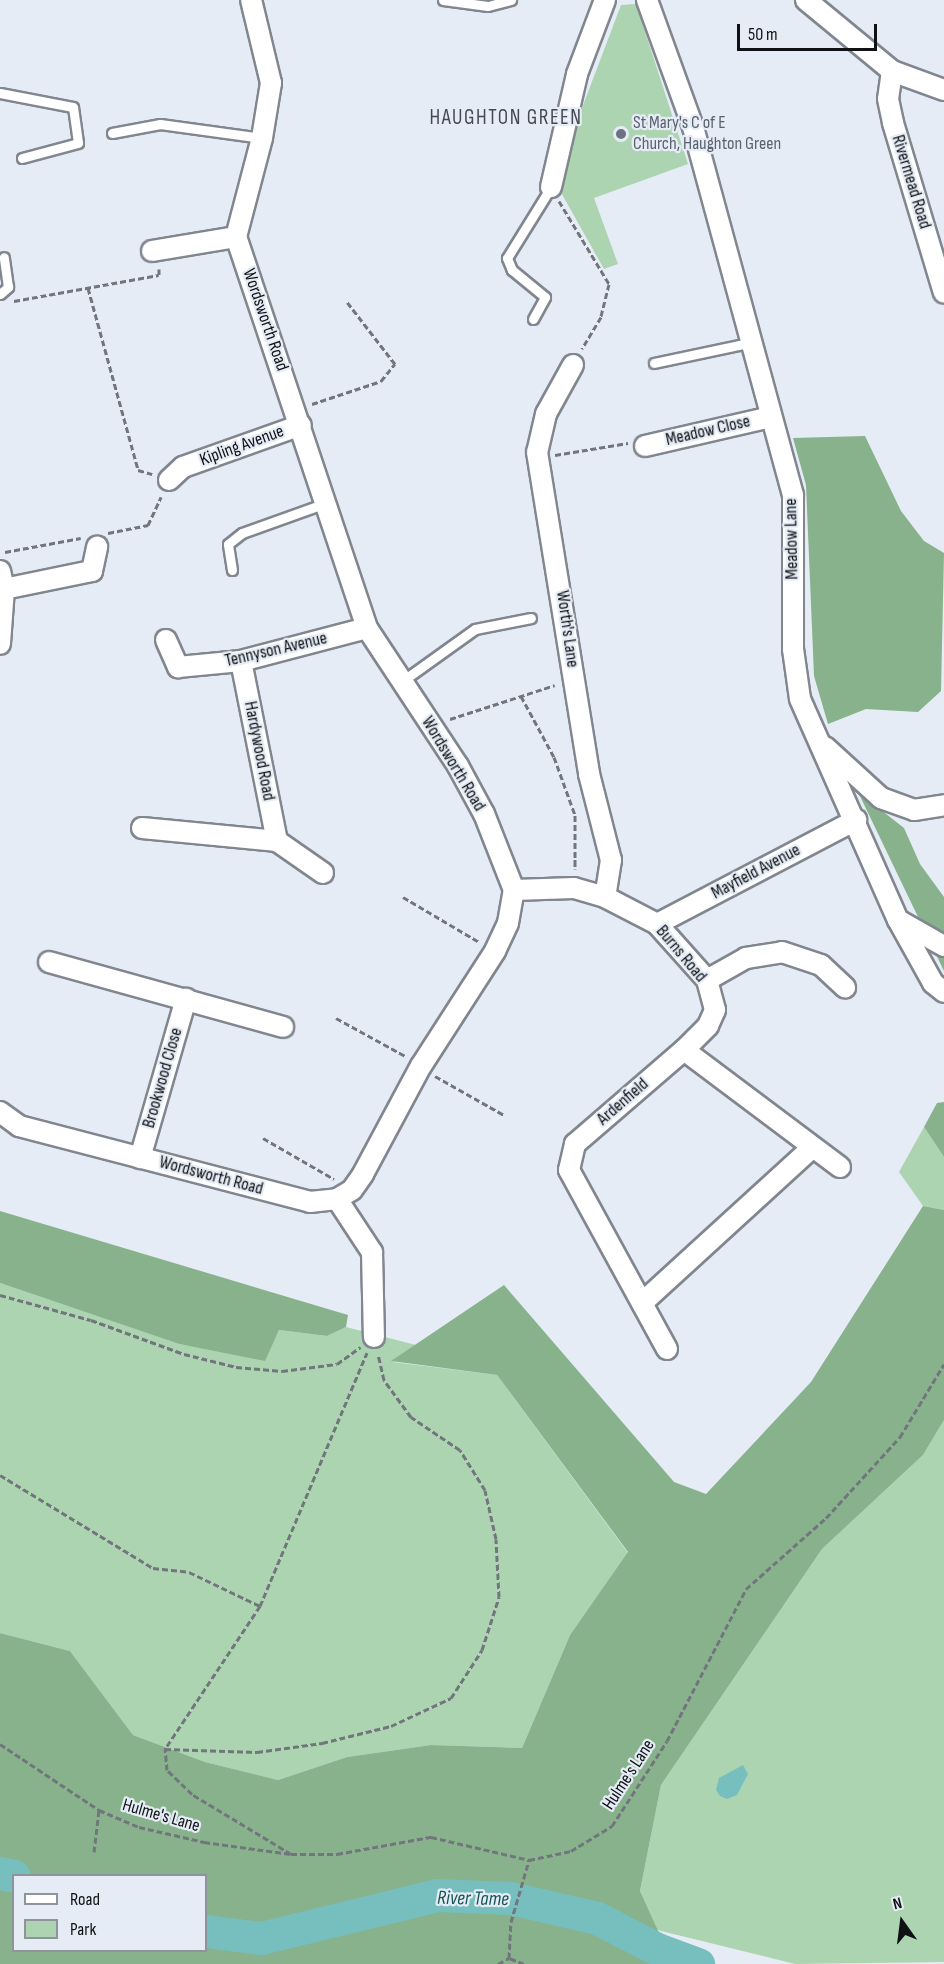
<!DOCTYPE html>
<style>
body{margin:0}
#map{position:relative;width:944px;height:1964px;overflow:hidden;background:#e5ecf5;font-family:"Sofia Sans Condensed",sans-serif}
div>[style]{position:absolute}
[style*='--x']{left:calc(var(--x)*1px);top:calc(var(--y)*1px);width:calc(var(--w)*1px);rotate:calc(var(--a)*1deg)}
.green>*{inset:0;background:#acd4b0}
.forest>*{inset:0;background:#87b28b}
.water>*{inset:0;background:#77bfbf}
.river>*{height:33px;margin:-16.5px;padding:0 16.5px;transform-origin:16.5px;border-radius:16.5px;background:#77bfbf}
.path>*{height:3px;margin-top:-1.5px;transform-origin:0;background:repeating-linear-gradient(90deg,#71767c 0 6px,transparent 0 9px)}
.roads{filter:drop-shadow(2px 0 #81868f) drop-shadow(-2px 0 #81868f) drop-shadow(0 2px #81868f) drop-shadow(0 -2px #81868f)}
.service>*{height:9px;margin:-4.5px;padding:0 4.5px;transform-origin:4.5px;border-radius:4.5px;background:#fff}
.minor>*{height:20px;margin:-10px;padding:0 10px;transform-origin:10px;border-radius:10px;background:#fff}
.dots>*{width:16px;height:16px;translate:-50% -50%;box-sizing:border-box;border:3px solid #e5ecf5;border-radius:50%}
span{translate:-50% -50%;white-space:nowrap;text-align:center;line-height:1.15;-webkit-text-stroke:4.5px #e5ecf5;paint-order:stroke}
.worship-label{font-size:18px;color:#5b616d}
.left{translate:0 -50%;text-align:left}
.street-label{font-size:18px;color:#0f1114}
.water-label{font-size:20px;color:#165555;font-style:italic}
.quarter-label{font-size:21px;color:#444951;letter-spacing:1.5px}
.legend{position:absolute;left:12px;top:1874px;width:195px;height:78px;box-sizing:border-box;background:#e5ecf5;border:2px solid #8f949b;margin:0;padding:8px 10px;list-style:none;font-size:18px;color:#0f1114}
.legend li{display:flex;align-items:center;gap:12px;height:30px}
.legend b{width:30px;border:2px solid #8f949b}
.north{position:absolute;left:872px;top:1892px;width:60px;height:60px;-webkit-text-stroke:4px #e5ecf5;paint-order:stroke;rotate:346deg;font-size:16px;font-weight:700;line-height:24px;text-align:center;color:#0f1114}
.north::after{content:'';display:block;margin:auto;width:21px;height:27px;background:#0f1114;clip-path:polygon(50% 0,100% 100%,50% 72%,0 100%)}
.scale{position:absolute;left:737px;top:24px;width:140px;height:27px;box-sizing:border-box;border:3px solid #0f1114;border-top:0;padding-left:8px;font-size:18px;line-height:21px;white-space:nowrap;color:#0f1114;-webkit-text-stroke:4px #e5ecf5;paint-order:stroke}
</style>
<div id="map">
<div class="green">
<div style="clip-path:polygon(636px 4px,688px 164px,594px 198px,618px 264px,604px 269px,559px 189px,582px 108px,621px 5px)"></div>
<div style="clip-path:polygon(924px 1127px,944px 1157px,944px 1210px,923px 1206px,899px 1172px)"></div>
<div style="clip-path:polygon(0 1283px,179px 1344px,264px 1360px,279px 1330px,327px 1336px,346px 1327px,416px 1345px,393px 1362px,497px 1375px,628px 1553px,570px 1635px,522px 1748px,431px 1745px,347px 1757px,278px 1780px,205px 1762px,133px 1735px,70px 1651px,0 1633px)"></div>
<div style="clip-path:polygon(944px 1420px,944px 1962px,795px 1964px,657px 1930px,640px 1891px,661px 1785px,822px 1549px,923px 1455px)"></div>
</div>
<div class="forest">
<div style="clip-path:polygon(865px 436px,901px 511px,924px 541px,944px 553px,941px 691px,918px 712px,866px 709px,828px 724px,814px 676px,806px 485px,793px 438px)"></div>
<div style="clip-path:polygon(858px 792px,904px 828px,920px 864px,944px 897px,944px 971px)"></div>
<div style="clip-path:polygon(944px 1102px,944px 1157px,924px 1127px,937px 1103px)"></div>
<div style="clip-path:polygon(evenodd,923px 1206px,944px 1210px,944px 1420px,923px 1455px,822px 1549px,661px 1785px,640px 1891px,673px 1964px,0 1964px,0 1633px,70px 1651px,133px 1735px,205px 1762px,278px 1780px,347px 1757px,431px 1745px,522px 1748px,570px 1635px,628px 1552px,497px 1375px,391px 1361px,504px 1285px,674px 1482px,706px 1494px,811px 1382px,923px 1206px,14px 1876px,206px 1876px,206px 1950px,14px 1950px,14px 1876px)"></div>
<div style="clip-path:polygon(0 1211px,348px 1315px,346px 1327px,327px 1336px,279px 1330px,265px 1361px,179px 1344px,0 1283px)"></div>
</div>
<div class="water">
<div style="clip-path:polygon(743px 1765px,748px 1774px,737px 1795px,727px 1799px,720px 1796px,716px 1790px,719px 1778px)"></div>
</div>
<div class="river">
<div style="--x:0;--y:1873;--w:14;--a:12"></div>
<div style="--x:206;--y:1931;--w:55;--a:7.3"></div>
<div style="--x:261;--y:1938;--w:181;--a:-13.7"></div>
<div style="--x:437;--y:1895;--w:74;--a:2.3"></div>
<div style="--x:511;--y:1898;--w:88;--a:13.1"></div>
<div style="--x:597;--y:1918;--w:68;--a:27.3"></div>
<div style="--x:657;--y:1949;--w:44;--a:20.1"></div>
</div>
<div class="path">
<div style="--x:559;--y:201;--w:97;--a:58.9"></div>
<div style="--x:609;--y:284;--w:34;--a:104"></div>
<div style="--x:601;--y:317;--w:37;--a:121"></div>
<div style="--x:88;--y:288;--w:189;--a:74.6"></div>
<div style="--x:138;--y:470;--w:15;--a:16"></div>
<div style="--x:14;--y:301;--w:147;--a:-10.2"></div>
<div style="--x:159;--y:275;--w:6;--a:-90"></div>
<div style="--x:312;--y:404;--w:73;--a:-18.4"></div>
<div style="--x:381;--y:381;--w:22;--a:-51"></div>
<div style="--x:395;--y:364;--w:78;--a:-127.7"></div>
<div style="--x:555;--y:455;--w:74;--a:-9.3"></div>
<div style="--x:108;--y:533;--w:41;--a:-11.3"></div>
<div style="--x:148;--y:525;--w:31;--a:-65"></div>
<div style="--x:5;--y:552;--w:77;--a:-10.4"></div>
<div style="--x:521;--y:696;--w:69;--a:61.6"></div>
<div style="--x:554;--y:757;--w:62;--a:70.1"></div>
<div style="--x:575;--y:815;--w:54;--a:90"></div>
<div style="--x:450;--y:719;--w:110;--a:-17.9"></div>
<div style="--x:403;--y:897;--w:88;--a:30.6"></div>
<div style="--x:336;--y:1018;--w:79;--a:28.8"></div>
<div style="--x:435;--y:1076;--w:79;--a:29.5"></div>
<div style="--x:263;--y:1138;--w:82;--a:30"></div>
<div style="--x:0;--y:1295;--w:94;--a:15.4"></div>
<div style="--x:91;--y:1320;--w:99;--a:20.1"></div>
<div style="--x:184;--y:1354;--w:54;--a:14"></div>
<div style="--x:236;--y:1367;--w:46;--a:5"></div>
<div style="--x:282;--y:1371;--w:55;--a:-7.3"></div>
<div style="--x:337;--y:1364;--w:29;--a:-36"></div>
<div style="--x:0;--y:1475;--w:179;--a:31.3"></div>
<div style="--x:153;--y:1568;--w:36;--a:6"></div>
<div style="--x:189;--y:1572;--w:79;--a:25.6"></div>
<div style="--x:260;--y:1606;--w:172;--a:123.6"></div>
<div style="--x:260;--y:1606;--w:275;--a:-67.1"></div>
<div style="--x:0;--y:1744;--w:119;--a:33.7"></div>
<div style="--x:99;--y:1810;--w:43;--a:23"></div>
<div style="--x:139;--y:1827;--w:67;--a:13"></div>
<div style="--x:204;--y:1842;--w:88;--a:7.9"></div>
<div style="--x:291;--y:1854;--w:46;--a:0"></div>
<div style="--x:337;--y:1854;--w:96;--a:-10.3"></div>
<div style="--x:431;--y:1837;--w:101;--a:13.2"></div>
<div style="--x:529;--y:1860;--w:43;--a:-12.1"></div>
<div style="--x:571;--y:1851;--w:48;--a:-31.4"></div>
<div style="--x:612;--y:1826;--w:101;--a:-57.1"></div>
<div style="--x:667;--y:1741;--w:171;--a:-62.5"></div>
<div style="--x:746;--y:1589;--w:107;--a:-41.6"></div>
<div style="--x:826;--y:1518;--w:110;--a:-47.6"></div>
<div style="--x:900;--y:1437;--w:85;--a:-58.9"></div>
<div style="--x:94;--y:1852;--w:42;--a:-83.2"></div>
<div style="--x:291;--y:1854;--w:116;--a:-148.8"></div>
<div style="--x:192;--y:1794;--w:35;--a:-136"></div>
<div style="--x:167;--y:1770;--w:21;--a:-95"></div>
<div style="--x:165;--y:1749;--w:92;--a:1.9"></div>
<div style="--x:257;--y:1752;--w:66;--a:-7.9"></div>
<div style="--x:322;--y:1743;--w:71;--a:-13.8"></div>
<div style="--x:391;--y:1726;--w:66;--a:-25"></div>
<div style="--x:451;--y:1698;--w:57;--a:-57.1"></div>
<div style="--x:482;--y:1650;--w:56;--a:-72.2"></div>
<div style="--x:499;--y:1597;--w:58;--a:-93"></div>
<div style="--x:496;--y:1539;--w:50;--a:-102.7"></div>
<div style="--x:485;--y:1490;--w:47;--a:-122"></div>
<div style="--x:460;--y:1450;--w:59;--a:-146"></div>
<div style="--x:411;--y:1417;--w:46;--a:-126.1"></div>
<div style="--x:384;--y:1380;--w:26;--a:-103"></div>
<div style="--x:498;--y:1964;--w:13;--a:-29"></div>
<div style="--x:524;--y:1964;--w:16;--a:-158"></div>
<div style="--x:509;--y:1958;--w:36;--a:-87"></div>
<div style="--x:511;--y:1922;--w:65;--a:-73.8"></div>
</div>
<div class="roads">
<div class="service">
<div style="--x:443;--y:0;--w:45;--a:7.6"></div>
<div style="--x:488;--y:6;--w:24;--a:-15"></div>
<div style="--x:0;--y:93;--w:74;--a:10.9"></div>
<div style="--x:73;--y:107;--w:36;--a:82"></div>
<div style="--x:78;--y:143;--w:58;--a:165"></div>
<div style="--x:112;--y:133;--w:49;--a:-10.6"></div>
<div style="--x:160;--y:124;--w:103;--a:7.8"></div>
<div style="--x:0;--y:294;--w:11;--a:-41"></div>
<div style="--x:8;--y:287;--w:30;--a:-98"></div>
<div style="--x:533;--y:319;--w:25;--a:-61"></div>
<div style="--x:545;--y:297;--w:43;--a:-140.7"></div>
<div style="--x:512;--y:270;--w:13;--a:-113"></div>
<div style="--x:507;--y:258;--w:84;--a:-58.2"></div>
<div style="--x:654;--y:363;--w:101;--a:-12"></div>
<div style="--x:232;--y:570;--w:26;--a:-99"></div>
<div style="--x:228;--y:544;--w:18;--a:-38"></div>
<div style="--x:242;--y:533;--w:89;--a:-19.7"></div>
<div style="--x:401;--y:682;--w:91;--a:-35.6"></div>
<div style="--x:475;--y:629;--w:57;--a:-11.1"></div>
</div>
<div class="minor">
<div style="--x:647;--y:0;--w:135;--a:70.1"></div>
<div style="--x:693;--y:127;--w:381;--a:74.8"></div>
<div style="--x:793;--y:495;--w:154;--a:90"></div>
<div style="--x:793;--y:649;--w:50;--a:82"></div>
<div style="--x:800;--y:699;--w:242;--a:66.1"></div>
<div style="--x:898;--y:920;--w:72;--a:60.9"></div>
<div style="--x:933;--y:983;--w:14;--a:39"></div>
<div style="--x:806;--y:0;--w:112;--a:39.5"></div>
<div style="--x:892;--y:71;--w:55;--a:20.1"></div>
<div style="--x:892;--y:71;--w:28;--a:98"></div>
<div style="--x:888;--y:99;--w:25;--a:78"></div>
<div style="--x:893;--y:123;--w:177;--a:73.3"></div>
<div style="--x:551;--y:187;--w:116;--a:-77"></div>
<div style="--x:577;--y:74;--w:79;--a:-69.3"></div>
<div style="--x:152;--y:251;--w:85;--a:-9.5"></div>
<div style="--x:573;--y:365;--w:56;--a:118.9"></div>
<div style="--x:546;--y:414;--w:39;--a:103"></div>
<div style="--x:537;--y:452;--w:326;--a:80.8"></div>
<div style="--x:589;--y:774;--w:89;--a:75.7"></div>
<div style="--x:611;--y:860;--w:37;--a:99"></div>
<div style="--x:645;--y:446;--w:129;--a:-13"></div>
<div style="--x:169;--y:480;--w:19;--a:-43"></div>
<div style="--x:183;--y:467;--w:125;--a:-19.6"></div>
<div style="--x:0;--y:571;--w:18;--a:77"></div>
<div style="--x:4;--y:589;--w:55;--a:94.2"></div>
<div style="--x:4;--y:589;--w:90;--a:-11.6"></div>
<div style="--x:92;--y:571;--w:25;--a:-78"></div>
<div style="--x:166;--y:640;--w:30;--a:66"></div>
<div style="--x:178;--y:667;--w:63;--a:-5.4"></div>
<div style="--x:241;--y:661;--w:130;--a:-14.7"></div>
<div style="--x:241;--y:661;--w:184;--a:78.7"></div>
<div style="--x:825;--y:747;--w:76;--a:42.3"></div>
<div style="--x:881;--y:798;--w:35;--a:20"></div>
<div style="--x:914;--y:810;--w:30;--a:-9"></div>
<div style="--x:142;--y:828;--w:136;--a:5.5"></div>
<div style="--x:277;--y:841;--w:56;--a:34.8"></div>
<div style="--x:514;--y:890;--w:60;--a:-1.9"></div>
<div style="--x:574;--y:888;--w:32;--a:16"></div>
<div style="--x:605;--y:897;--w:59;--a:27.4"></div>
<div style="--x:657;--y:924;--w:75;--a:48.2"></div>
<div style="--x:707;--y:980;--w:31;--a:75"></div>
<div style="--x:715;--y:1010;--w:17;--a:114"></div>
<div style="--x:708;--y:1026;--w:34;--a:135"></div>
<div style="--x:898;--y:920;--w:53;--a:29.5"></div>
<div style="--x:657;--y:924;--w:225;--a:-27.6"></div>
<div style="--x:49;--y:962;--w:243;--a:15.5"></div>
<div style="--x:707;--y:980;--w:45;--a:-29.4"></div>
<div style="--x:746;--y:958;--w:36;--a:-9"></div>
<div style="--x:782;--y:952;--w:41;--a:18.4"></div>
<div style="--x:821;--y:965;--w:33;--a:43"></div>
<div style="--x:0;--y:1112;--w:24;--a:36"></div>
<div style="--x:19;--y:1126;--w:301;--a:14.6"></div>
<div style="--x:310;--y:1202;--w:27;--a:-6"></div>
<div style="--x:337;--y:1199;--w:17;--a:-31"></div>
<div style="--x:352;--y:1190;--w:19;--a:-55"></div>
<div style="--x:363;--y:1174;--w:123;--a:-61.8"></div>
<div style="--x:421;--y:1066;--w:137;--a:-57.2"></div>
<div style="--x:495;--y:951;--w:31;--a:-65"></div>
<div style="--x:508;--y:923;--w:34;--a:-80"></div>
<div style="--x:514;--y:890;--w:82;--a:-111.5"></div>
<div style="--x:484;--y:814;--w:55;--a:-118.4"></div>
<div style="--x:458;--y:766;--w:165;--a:-123.4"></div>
<div style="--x:367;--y:628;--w:412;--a:-108.5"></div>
<div style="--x:236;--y:237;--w:102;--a:-75.3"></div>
<div style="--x:262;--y:138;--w:56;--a:-80.7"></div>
<div style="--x:271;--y:83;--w:85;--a:-103.5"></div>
<div style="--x:140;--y:1158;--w:166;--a:-73.9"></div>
<div style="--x:337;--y:1199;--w:64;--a:56.6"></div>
<div style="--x:372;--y:1252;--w:85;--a:88.7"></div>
<div style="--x:642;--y:1303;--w:230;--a:-42.4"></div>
<div style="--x:667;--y:1349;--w:204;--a:-118.7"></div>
<div style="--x:569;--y:1170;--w:27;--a:-77"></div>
<div style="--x:575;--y:1144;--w:144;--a:-40.8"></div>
<div style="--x:684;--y:1050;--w:195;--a:36.9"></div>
</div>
</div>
<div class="dots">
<div style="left:621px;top:134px;background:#6b7280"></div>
</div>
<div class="worship-label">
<span class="left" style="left:633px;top:134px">St Mary's C of E<br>Church, Haughton Green</span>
</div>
<div class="street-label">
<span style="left:911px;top:182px;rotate:73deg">Rivermead Road</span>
<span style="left:265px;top:320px;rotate:71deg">Wordsworth Road</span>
<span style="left:708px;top:431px;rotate:-13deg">Meadow Close</span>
<span style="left:242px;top:446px;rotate:-20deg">Kipling Avenue</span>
<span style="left:792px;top:539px;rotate:-91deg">Meadow Lane</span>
<span style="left:567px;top:629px;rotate:82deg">Worth's Lane</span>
<span style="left:276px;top:650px;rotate:-13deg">Tennyson Avenue</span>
<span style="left:259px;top:751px;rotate:79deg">Hardywood Road</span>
<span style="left:453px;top:764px;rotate:59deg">Wordsworth Road</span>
<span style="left:756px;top:872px;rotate:-28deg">Mayfield Avenue</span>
<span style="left:681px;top:954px;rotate:50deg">Burns Road</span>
<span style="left:163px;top:1078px;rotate:-74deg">Brookwood Close</span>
<span style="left:623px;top:1102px;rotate:-41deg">Ardenfield</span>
<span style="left:211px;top:1176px;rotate:15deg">Wordsworth Road</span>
<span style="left:629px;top:1775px;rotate:-57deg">Hulme's Lane</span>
<span style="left:161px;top:1816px;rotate:16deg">Hulme's Lane</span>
</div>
<div class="water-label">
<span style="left:473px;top:1899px;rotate:1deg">River Tame</span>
</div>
<div class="quarter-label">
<span style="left:506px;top:118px">HAUGHTON GREEN</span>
</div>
<ul class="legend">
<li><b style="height:8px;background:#fff"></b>Road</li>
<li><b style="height:16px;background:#acd4b0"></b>Park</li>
</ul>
<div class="north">N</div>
<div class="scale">50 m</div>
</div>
